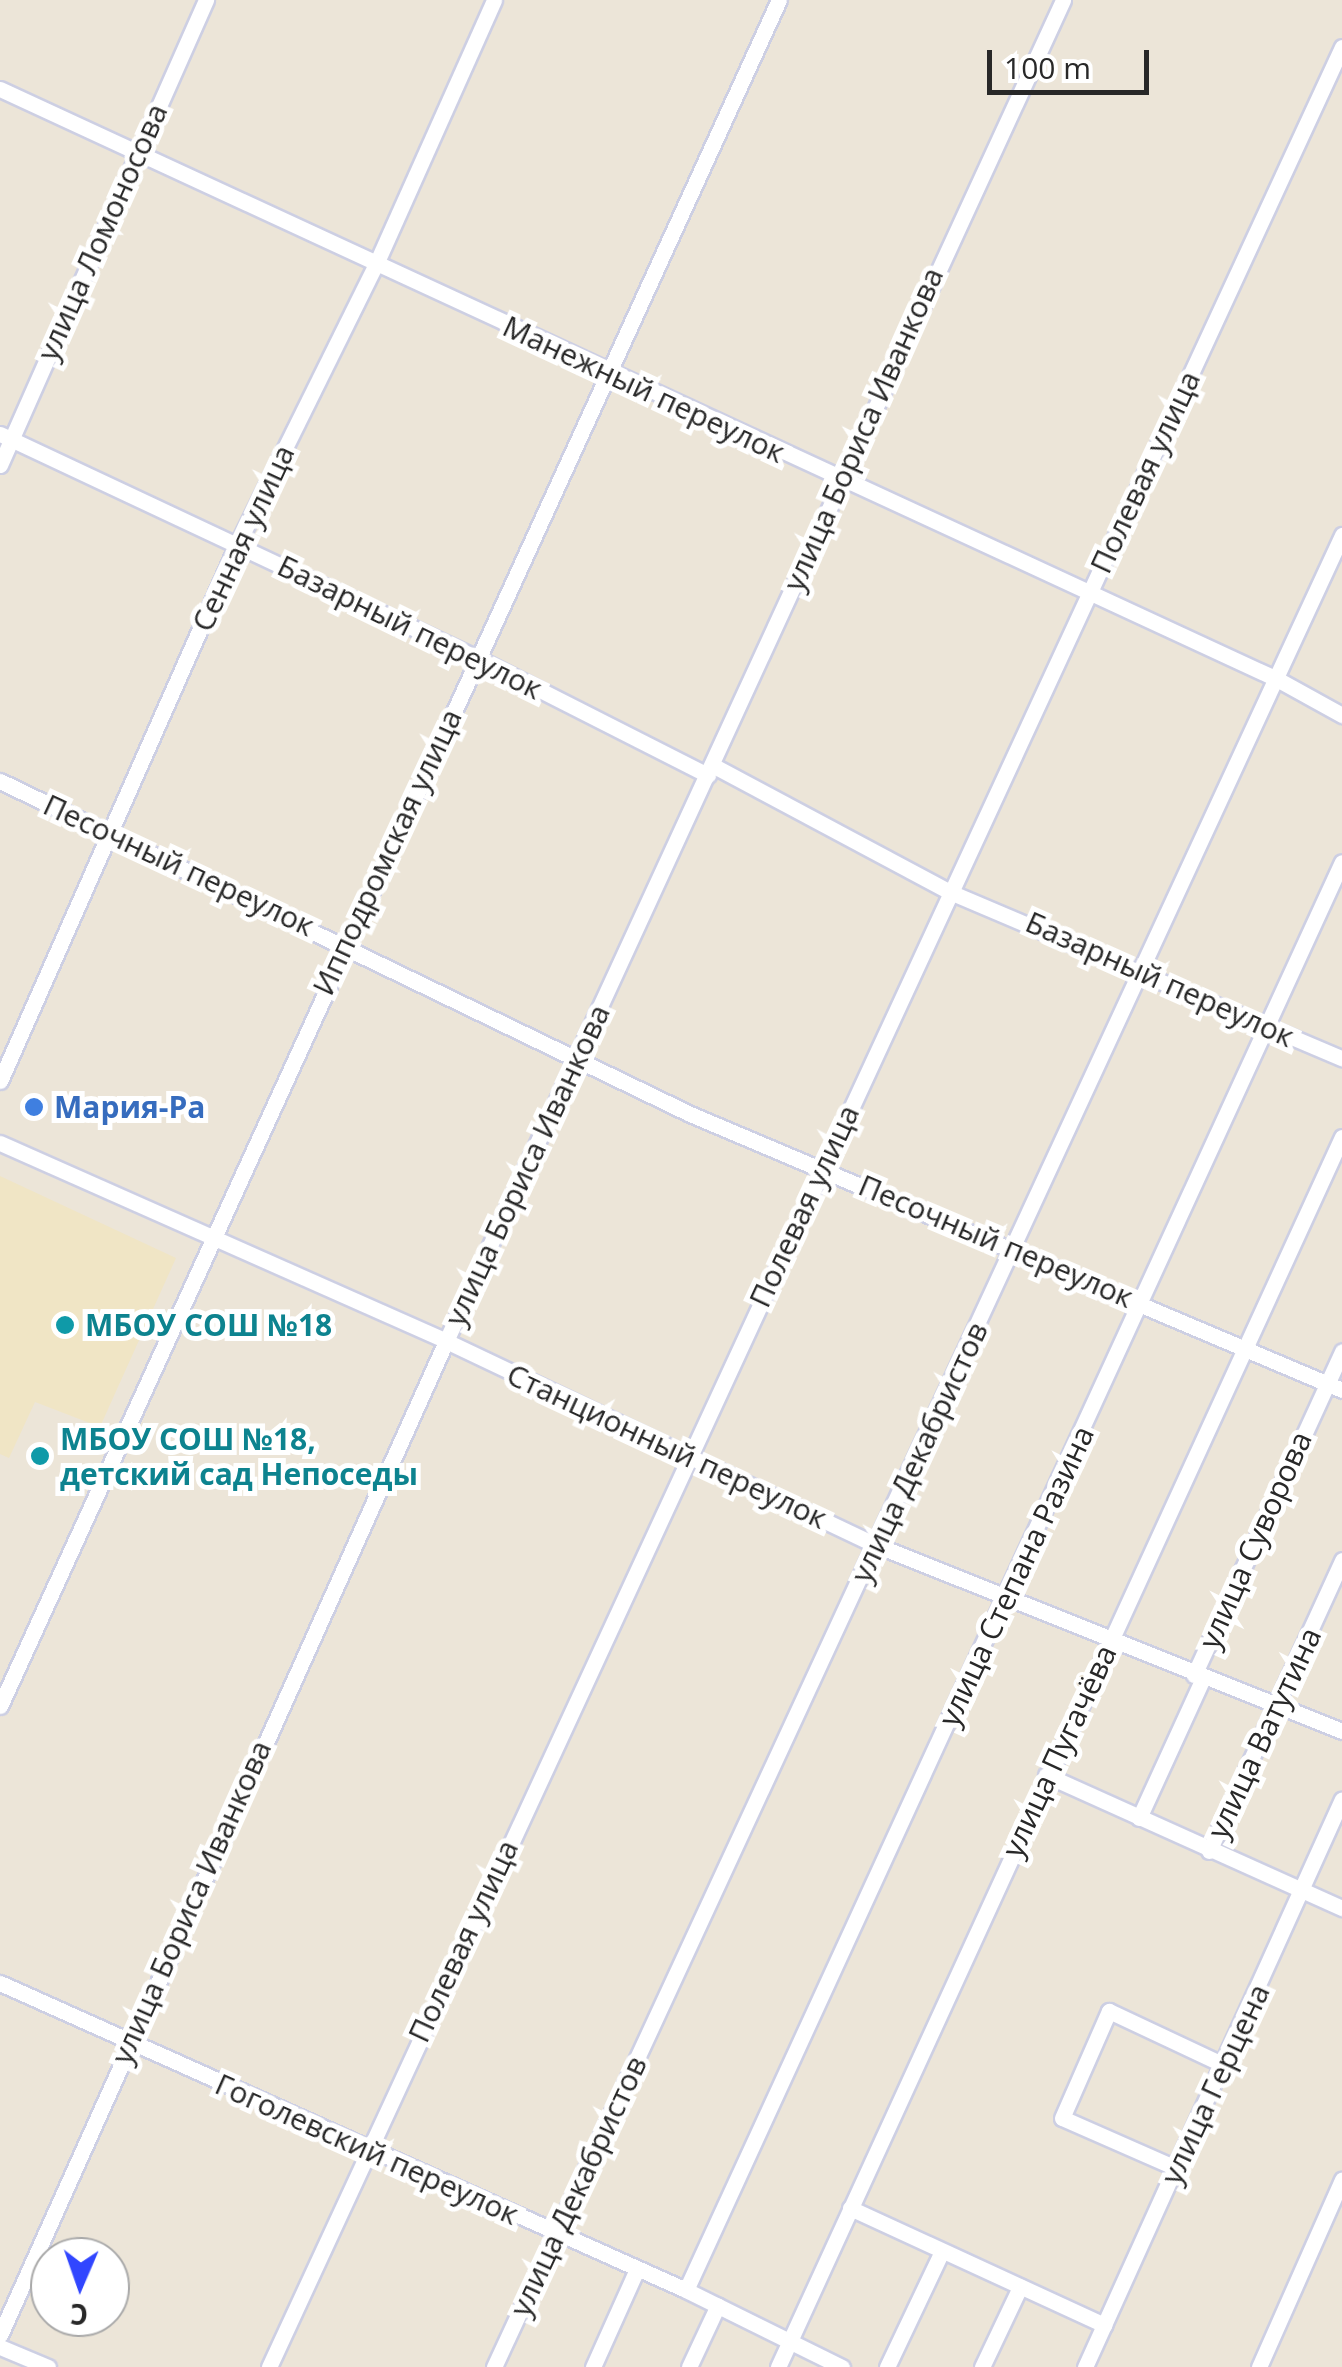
<!DOCTYPE html>
<meta charset="utf-8">
<style>
body{margin:0}
#map{position:relative;width:1342px;height:2367px;overflow:hidden;background:#ece5d8;font-family:"Open Sans",sans-serif}
div>[style]{position:absolute}
[style*='--x']{left:calc(var(--x)*1px);top:calc(var(--y)*1px);width:calc(var(--w)*1px);rotate:calc(var(--a)*1deg)}
.education>*{inset:0;background:#f0e5c5}
.roads{filter:drop-shadow(2px 0 #cdcfe3) drop-shadow(-2px 0 #cdcfe3) drop-shadow(0 2px #cdcfe3) drop-shadow(0 -2px #cdcfe3)}
.minor>*{height:15px;margin:-7.5px;padding:0 7.5px;transform-origin:7.5px;border-radius:7.5px;background:#fff}
.dots>*{width:28px;height:28px;translate:-50% -50%;box-sizing:border-box;border:5px solid #fff;border-radius:50%}
span{translate:-50% -50%;white-space:nowrap;text-align:center;line-height:1.15;-webkit-text-stroke:10px #fff;paint-order:stroke}
.street-label{font-size:30px;color:#282828}
.shop-label{font-size:30px;color:#366cbe;font-weight:700}
.left{translate:0 -50%;text-align:left}
.culture-label{font-size:30px;color:#0d838f;font-weight:700}
.north{position:absolute;left:30px;top:2237px;width:100px;height:100px;box-sizing:border-box;background:#fff;border:2px solid #a9a9a9;border-radius:50%;rotate:182deg;font-size:28px;font-weight:700;line-height:40px;text-align:center;color:#282828}
.north::after{content:'';display:block;margin:auto;width:35px;height:45px;background:#3146ff;clip-path:polygon(50% 0,100% 100%,50% 72%,0 100%)}
.scale{position:absolute;left:987px;top:50px;width:162px;height:45px;box-sizing:border-box;border:5px solid #282828;border-top:0;padding-left:12px;font-size:30px;line-height:35px;white-space:nowrap;color:#282828;-webkit-text-stroke:8px #fff;paint-order:stroke}
</style>
<div id="map">
<div class="education">
<div style="clip-path:polygon(0 1176px,176px 1258px,100px 1427px,35px 1402px,9px 1458px,0 1454px)"></div>
</div>
<div class="roads">
<div class="minor">
<div style="--x:0;--y:89;--w:1404;--a:24.8"></div>
<div style="--x:1275;--y:678;--w:77;--a:28.9"></div>
<div style="--x:0;--y:434;--w:527;--a:25.15"></div>
<div style="--x:477;--y:658;--w:259;--a:26.9"></div>
<div style="--x:0;--y:465;--w:509;--a:-66.11"></div>
<div style="--x:712;--y:765;--w:270;--a:28.1"></div>
<div style="--x:950;--y:892;--w:426;--a:23"></div>
<div style="--x:0;--y:781;--w:766;--a:25.76"></div>
<div style="--x:690;--y:1114;--w:708;--a:22.94"></div>
<div style="--x:0;--y:1081;--w:588;--a:-66.14"></div>
<div style="--x:238;--y:543;--w:311;--a:-63.7"></div>
<div style="--x:376;--y:264;--w:289;--a:-65.9"></div>
<div style="--x:0;--y:1143;--w:488;--a:23.9"></div>
<div style="--x:446;--y:1341;--w:476;--a:25.4"></div>
<div style="--x:876;--y:1545;--w:502;--a:21.76"></div>
<div style="--x:1194;--y:1675;--w:356;--a:-65.4"></div>
<div style="--x:0;--y:1706;--w:1875;--a:-65.46"></div>
<div style="--x:1046;--y:1775;--w:325;--a:24.2"></div>
<div style="--x:1139;--y:1818;--w:154;--a:-65.4"></div>
<div style="--x:1209;--y:1851;--w:320;--a:-65.4"></div>
<div style="--x:0;--y:1983;--w:752;--a:24.11"></div>
<div style="--x:686;--y:2290;--w:174;--a:26.3"></div>
<div style="--x:1176;--y:2168;--w:124;--a:-156.3"></div>
<div style="--x:1062;--y:2118;--w:117;--a:-66.3"></div>
<div style="--x:1109;--y:2011;--w:127;--a:25.2"></div>
<div style="--x:850;--y:2208;--w:280;--a:24.7"></div>
<div style="--x:686;--y:2290;--w:1571;--a:-65.33"></div>
<div style="--x:0;--y:2335;--w:1089;--a:-65.83"></div>
<div style="--x:446;--y:1341;--w:1476;--a:-65.29"></div>
<div style="--x:0;--y:2347;--w:52;--a:22.6"></div>
<div style="--x:269;--y:2367;--w:2556;--a:-65.18"></div>
<div style="--x:494;--y:2367;--w:2019;--a:-65.16"></div>
<div style="--x:593;--y:2367;--w:107;--a:-65.8"></div>
<div style="--x:689;--y:2367;--w:68;--a:-64.9"></div>
<div style="--x:778;--y:2367;--w:1353;--a:-65.37"></div>
<div style="--x:887;--y:2367;--w:128;--a:-64.6"></div>
<div style="--x:982;--y:2367;--w:89;--a:-64.6"></div>
<div style="--x:1085;--y:2367;--w:623;--a:-65.65"></div>
<div style="--x:1259;--y:2367;--w:205;--a:-66.1"></div>
</div>
</div>
<div class="dots">
<div style="left:34px;top:1107px;background:#3f7fe0"></div>
<div style="left:65px;top:1325px;background:#0f9aa8"></div>
<div style="left:40px;top:1456px;background:#0f9aa8"></div>
</div>
<div class="street-label">
<span style="left:102px;top:232px;rotate:-66deg">улица Ломоносова</span>
<span style="left:644px;top:389px;rotate:25deg">Манежный переулок</span>
<span style="left:863px;top:429px;rotate:-66deg">улица Бориса Иванкова</span>
<span style="left:1145px;top:472px;rotate:-65deg">Полевая улица</span>
<span style="left:243px;top:538px;rotate:-65deg">Сенная улица</span>
<span style="left:410px;top:627px;rotate:26deg">Базарный переулок</span>
<span style="left:387px;top:852px;rotate:-65deg">Ипподромская улица</span>
<span style="left:179px;top:865px;rotate:25deg">Песочный переулок</span>
<span style="left:1160px;top:979px;rotate:24deg">Базарный переулок</span>
<span style="left:527px;top:1165px;rotate:-65deg">улица Бориса Иванкова</span>
<span style="left:804px;top:1206px;rotate:-65deg">Полевая улица</span>
<span style="left:996px;top:1241px;rotate:23deg">Песочный переулок</span>
<span style="left:667px;top:1446px;rotate:25deg">Станционный переулок</span>
<span style="left:919px;top:1452px;rotate:-65deg">улица Декабристов</span>
<span style="left:1255px;top:1540px;rotate:-66deg">улица Суворова</span>
<span style="left:1016px;top:1576px;rotate:-65deg">улица Степана Разина</span>
<span style="left:1264px;top:1733px;rotate:-65deg">улица Ватутина</span>
<span style="left:1059px;top:1751px;rotate:-65deg">улица Пугачёва</span>
<span style="left:191px;top:1902px;rotate:-66deg">улица Бориса Иванкова</span>
<span style="left:463px;top:1941px;rotate:-65deg">Полевая улица</span>
<span style="left:1215px;top:2084px;rotate:-65deg">улица Герцена</span>
<span style="left:367px;top:2149px;rotate:24deg">Гоголевский переулок</span>
<span style="left:578px;top:2186px;rotate:-65deg">улица Декабристов</span>
</div>
<div class="shop-label">
<span class="left" style="left:54px;top:1107px">Мария-Ра</span>
</div>
<div class="culture-label">
<span class="left" style="left:85px;top:1325px">МБОУ СОШ №18</span>
<span class="left" style="left:60px;top:1456px">МБОУ СОШ №18,<br>детский сад Непоседы</span>
</div>
<div class="north">С</div>
<div class="scale">100 m</div>
</div>
